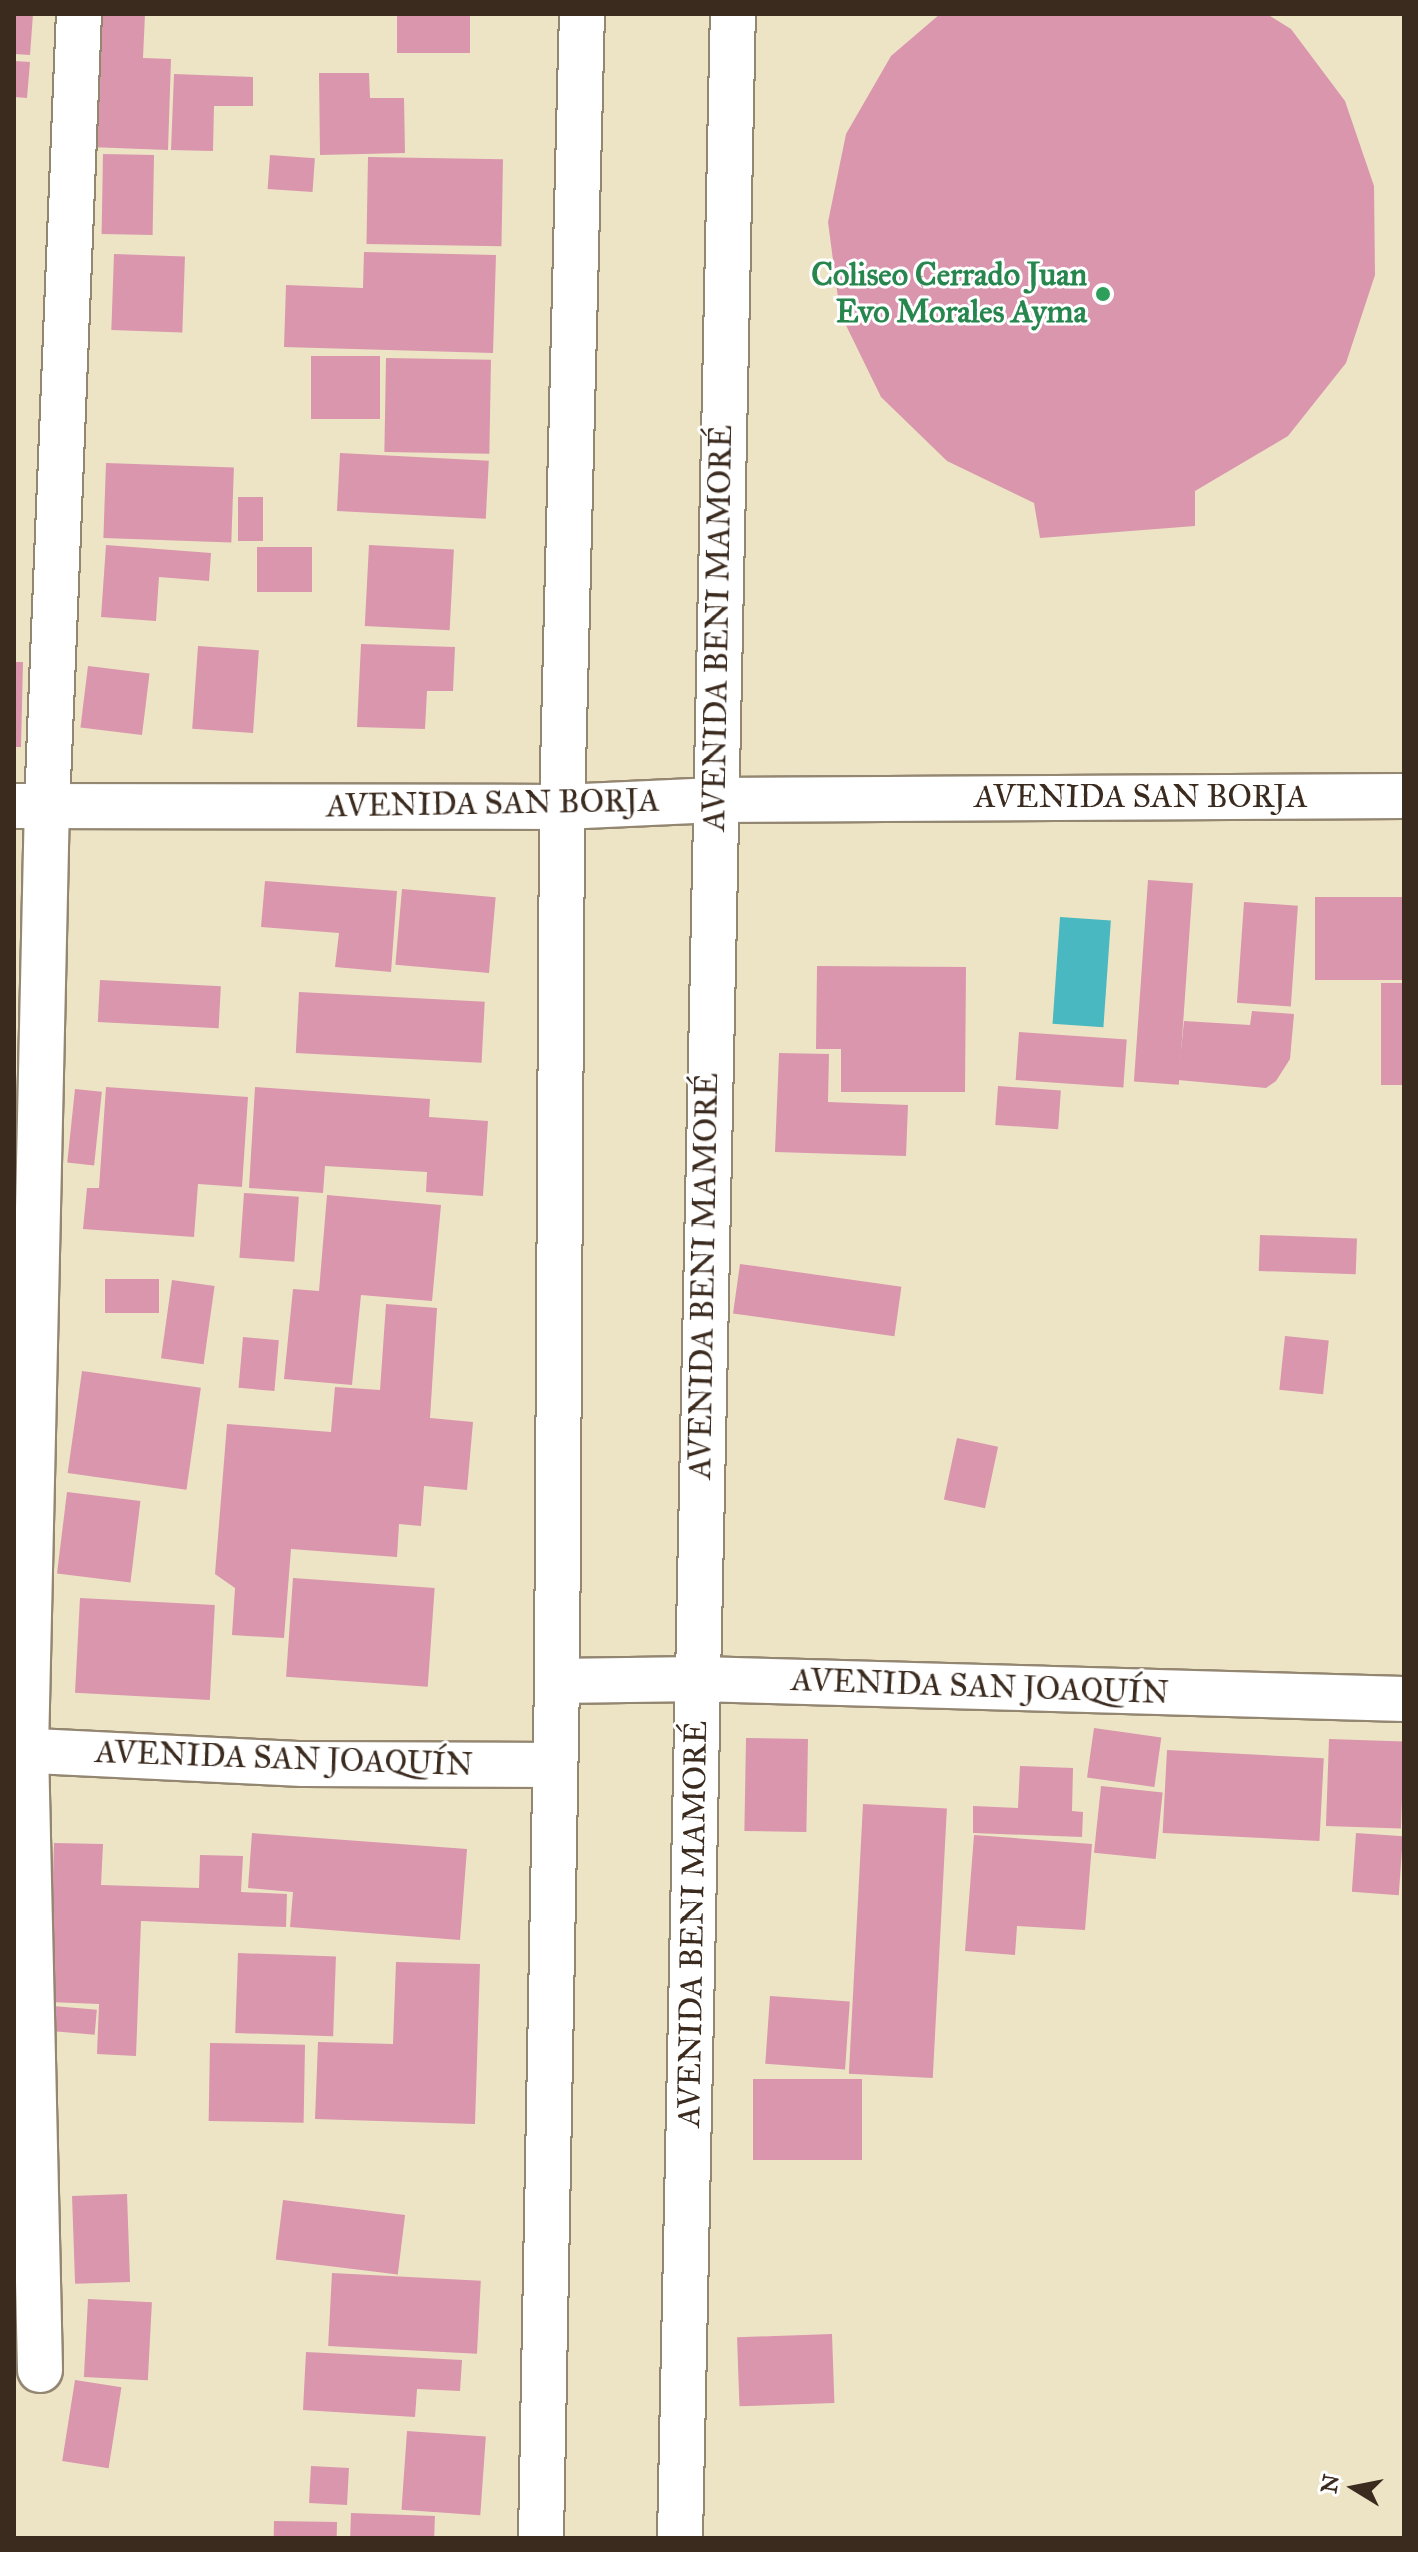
<!DOCTYPE html>
<meta charset="utf-8">
<style>
body{margin:0}
#map{position:relative;width:1418px;height:2552px;overflow:hidden;background:#ede4c5;font-family:"IM FELL Great Primer",serif}
div>[style]{position:absolute}
[style*='--x']{left:calc(var(--x)*1px);top:calc(var(--y)*1px);width:calc(var(--w)*1px);rotate:calc(var(--a)*1deg)}
.water>*{inset:0;background:#49b8c1;transform-origin:0 0}
.building>*{inset:0;background:#d996ad;transform-origin:0 0}
.roads{filter:drop-shadow(2px 0 #948772) drop-shadow(-2px 0 #948772) drop-shadow(0 2px #948772) drop-shadow(0 -2px #948772)}
.minor>*{height:44px;margin:-22px;padding:0 22px;transform-origin:22px;border-radius:22px;background:#fff}
.dots>*{width:22px;height:22px;translate:-50% -50%;box-sizing:border-box;border:4px solid #fff;border-radius:50%}
span{translate:-50% -50%;white-space:nowrap;text-align:center;line-height:1.15;-webkit-text-stroke:6px #fff;paint-order:stroke}
.leisure-label{font-size:32px;color:#27864d;font-weight:700}
.right{translate:-100% -50%;text-align:right}
.street-label{font-size:32px;color:#3b2a1e}
.frame{position:absolute;inset:0;border:16px solid #3b2a1e;pointer-events:none}
.north{position:absolute;left:1314px;top:2448px;width:80px;height:80px;-webkit-text-stroke:6px #fff;paint-order:stroke;rotate:280deg;font-size:22px;font-weight:700;line-height:32px;text-align:center;color:#3b2a1e}
.north::after{content:'';display:block;margin:auto;width:28px;height:36px;background:#3b2a1e;clip-path:polygon(50% 0,100% 100%,50% 72%,0 100%)}
</style>
<div id="map">
<div class="water">
<div style="left:1060px;top:917px;width:51px;height:107px;rotate:4deg"></div>
</div>
<div class="building">
<div style="clip-path:polygon(14px 14px,33px 14px,30px 55px,14px 54px)"></div>
<div style="clip-path:polygon(94px 14px,145px 14px,143px 58px,171px 59px,168px 150px,89px 147px)"></div>
<div style="left:397px;top:14px;width:73px;height:39px"></div>
<div style="clip-path:polygon(940px 14px,1267px 14px,1291px 29px,1345px 101px,1374px 186px,1375px 275px,1346px 363px,1288px 436px,1195px 491px,1195px 526px,1040px 538px,1034px 503px,947px 461px,881px 397px,840px 313px,828px 222px,846px 134px,891px 56px)"></div>
<div style="clip-path:polygon(14px 61px,30px 62px,27px 98px,14px 97px)"></div>
<div style="clip-path:polygon(319px 73px,369px 73px,370px 98px,404px 98px,405px 153px,320px 155px)"></div>
<div style="clip-path:polygon(174px 74px,253px 77px,253px 106px,214px 106px,213px 151px,171px 150px)"></div>
<div style="left:103px;top:154px;width:51px;height:80px;rotate:1deg"></div>
<div style="left:270px;top:155px;width:45px;height:34px;rotate:4deg"></div>
<div style="left:368px;top:157px;width:135px;height:87px;rotate:1deg"></div>
<div style="clip-path:polygon(364px 252px,496px 255px,493px 353px,284px 347px,286px 285px,363px 288px)"></div>
<div style="left:114px;top:254px;width:71px;height:76px;rotate:2deg"></div>
<div style="left:311px;top:356px;width:69px;height:63px"></div>
<div style="left:386px;top:358px;width:105px;height:94px;rotate:1deg"></div>
<div style="left:340px;top:453px;width:149px;height:58px;rotate:3deg"></div>
<div style="left:106px;top:463px;width:128px;height:75px;rotate:2deg"></div>
<div style="left:238px;top:497px;width:25px;height:44px"></div>
<div style="clip-path:polygon(106px 545px,211px 553px,209px 581px,159px 577px,156px 621px,101px 617px)"></div>
<div style="left:369px;top:545px;width:85px;height:81px;rotate:3deg"></div>
<div style="left:257px;top:547px;width:55px;height:45px"></div>
<div style="clip-path:polygon(361px 644px,455px 647px,453px 691px,427px 691px,425px 729px,357px 727px)"></div>
<div style="left:198px;top:646px;width:61px;height:83px;rotate:4deg"></div>
<div style="clip-path:polygon(14px 662px,23px 662px,21px 747px,14px 747px)"></div>
<div style="left:88px;top:666px;width:62px;height:62px;rotate:7deg"></div>
<div style="left:1148px;top:880px;width:45px;height:202px;rotate:4deg"></div>
<div style="clip-path:polygon(265px 881px,397px 891px,391px 972px,335px 967px,339px 933px,261px 927px)"></div>
<div style="left:402px;top:889px;width:94px;height:76px;rotate:5deg"></div>
<div style="left:1404px;top:897px;width:83px;height:89px;rotate:90deg"></div>
<div style="left:1244px;top:902px;width:54px;height:101px;rotate:4deg"></div>
<div style="clip-path:polygon(817px 966px,966px 967px,965px 1092px,841px 1092px,841px 1049px,816px 1049px)"></div>
<div style="left:100px;top:980px;width:121px;height:42px;rotate:3deg"></div>
<div style="left:1381px;top:983px;width:23px;height:102px"></div>
<div style="left:299px;top:992px;width:186px;height:61px;rotate:3deg"></div>
<div style="clip-path:polygon(1252px 1011px,1294px 1014px,1290px 1059px,1276px 1081px,1266px 1088px,1178px 1080px,1184px 1021px,1250px 1025px)"></div>
<div style="left:1019px;top:1032px;width:108px;height:48px;rotate:4deg"></div>
<div style="clip-path:polygon(779px 1053px,829px 1054px,828px 1102px,908px 1105px,906px 1156px,775px 1152px)"></div>
<div style="left:998px;top:1086px;width:63px;height:39px;rotate:4deg"></div>
<div style="clip-path:polygon(106px 1087px,248px 1097px,242px 1187px,198px 1184px,194px 1237px,83px 1229px,87px 1188px,99px 1188px)"></div>
<div style="clip-path:polygon(255px 1087px,430px 1099px,429px 1117px,488px 1121px,483px 1196px,426px 1192px,427px 1172px,325px 1166px,323px 1193px,249px 1188px)"></div>
<div style="left:75px;top:1089px;width:27px;height:74px;rotate:6deg"></div>
<div style="left:244px;top:1193px;width:55px;height:65px;rotate:4deg"></div>
<div style="clip-path:polygon(327px 1195px,441px 1205px,432px 1301px,361px 1295px,352px 1385px,284px 1379px,293px 1289px,319px 1291px)"></div>
<div style="left:1260px;top:1235px;width:97px;height:36px;rotate:2deg"></div>
<div style="left:740px;top:1264px;width:163px;height:50px;rotate:8deg"></div>
<div style="left:159px;top:1279px;width:34px;height:54px;rotate:90deg"></div>
<div style="left:172px;top:1280px;width:43px;height:79px;rotate:8deg"></div>
<div style="clip-path:polygon(386px 1304px,437px 1308px,430px 1418px,473px 1422px,467px 1490px,424px 1486px,421px 1526px,399px 1524px,397px 1557px,291px 1549px,284px 1638px,232px 1635px,235px 1588px,215px 1574px,227px 1424px,331px 1432px,335px 1387px,380px 1390px)"></div>
<div style="left:1285px;top:1336px;width:44px;height:54px;rotate:6deg"></div>
<div style="left:243px;top:1337px;width:36px;height:51px;rotate:5deg"></div>
<div style="left:82px;top:1371px;width:120px;height:103px;rotate:8deg"></div>
<div style="left:957px;top:1438px;width:42px;height:63px;rotate:12deg"></div>
<div style="left:67px;top:1492px;width:74px;height:82px;rotate:7deg"></div>
<div style="left:293px;top:1578px;width:142px;height:99px;rotate:4deg"></div>
<div style="left:80px;top:1598px;width:135px;height:95px;rotate:3deg"></div>
<div style="left:1094px;top:1728px;width:68px;height:50px;rotate:8deg"></div>
<div style="left:746px;top:1738px;width:62px;height:93px;rotate:1deg"></div>
<div style="left:1329px;top:1739px;width:75px;height:87px;rotate:2deg"></div>
<div style="left:1167px;top:1750px;width:157px;height:83px;rotate:3deg"></div>
<div style="clip-path:polygon(1020px 1766px,1073px 1768px,1072px 1811px,1083px 1812px,1082px 1837px,973px 1833px,973px 1806px,1018px 1808px)"></div>
<div style="left:1101px;top:1786px;width:62px;height:67px;rotate:6deg"></div>
<div style="left:863px;top:1804px;width:84px;height:270px;rotate:3deg"></div>
<div style="clip-path:polygon(252px 1833px,467px 1849px,460px 1940px,290px 1927px,293px 1892px,248px 1888px)"></div>
<div style="left:1356px;top:1833px;width:47px;height:59px;rotate:4deg"></div>
<div style="clip-path:polygon(974px 1835px,1092px 1844px,1085px 1930px,1017px 1926px,1015px 1955px,965px 1951px)"></div>
<div style="clip-path:polygon(54px 1843px,103px 1844px,101px 1885px,199px 1888px,200px 1855px,243px 1856px,241px 1892px,287px 1894px,286px 1927px,141px 1921px,136px 2056px,97px 2054px,99px 2004px,49px 2002px)"></div>
<div style="left:238px;top:1953px;width:98px;height:80px;rotate:2deg"></div>
<div style="clip-path:polygon(396px 1962px,480px 1964px,475px 2124px,315px 2119px,318px 2042px,393px 2044px)"></div>
<div style="left:770px;top:1996px;width:80px;height:68px;rotate:4deg"></div>
<div style="left:53px;top:2006px;width:44px;height:25px;rotate:5deg"></div>
<div style="left:210px;top:2043px;width:95px;height:78px;rotate:1deg"></div>
<div style="left:753px;top:2079px;width:109px;height:81px"></div>
<div style="left:127px;top:2194px;width:88px;height:55px;rotate:88deg"></div>
<div style="left:283px;top:2200px;width:123px;height:60px;rotate:7deg"></div>
<div style="left:332px;top:2273px;width:149px;height:73px;rotate:3deg"></div>
<div style="left:88px;top:2299px;width:64px;height:78px;rotate:3deg"></div>
<div style="left:832px;top:2334px;width:69px;height:95px;rotate:88deg"></div>
<div style="clip-path:polygon(306px 2352px,462px 2360px,460px 2391px,417px 2389px,415px 2417px,303px 2410px)"></div>
<div style="left:75px;top:2380px;width:47px;height:82px;rotate:9deg"></div>
<div style="left:407px;top:2431px;width:79px;height:79px;rotate:4deg"></div>
<div style="left:311px;top:2466px;width:38px;height:37px;rotate:3deg"></div>
<div style="left:351px;top:2513px;width:84px;height:25px;rotate:2deg"></div>
<div style="left:274px;top:2521px;width:63px;height:17px;rotate:1deg"></div>
</div>
<div class="roads">
<div class="minor">
<div style="--x:14;--y:806;--w:548;--a:0.1"></div>
<div style="--x:562;--y:807;--w:154;--a:-2.6"></div>
<div style="--x:716;--y:800;--w:688;--a:-0.33"></div>
<div style="--x:557;--y:1681;--w:142;--a:-0.8"></div>
<div style="--x:699;--y:1679;--w:705;--a:1.62"></div>
<div style="--x:14;--y:1750;--w:289;--a:2.8"></div>
<div style="--x:303;--y:1764;--w:252;--a:0.2"></div>
<div style="--x:40;--y:2370;--w:620;--a:-91.29"></div>
<div style="--x:26;--y:1750;--w:944;--a:-88.73"></div>
<div style="--x:47;--y:806;--w:793;--a:-87.69"></div>
<div style="--x:541;--y:2538;--w:857;--a:-88.93"></div>
<div style="--x:557;--y:1681;--w:874;--a:-89.67"></div>
<div style="--x:562;--y:807;--w:793;--a:-88.56"></div>
<div style="--x:680;--y:2538;--w:2525;--a:-88.8"></div>
</div>
</div>
<div class="dots">
<div style="left:1103px;top:294px;background:#2e9e5b"></div>
</div>
<div class="leisure-label">
<span class="right" style="left:1087px;top:294px">Coliseo Cerrado Juan<br>Evo Morales Ayma</span>
</div>
<div class="street-label">
<span style="left:718px;top:628px;rotate:-89deg">AVENIDA BENI MAMORÉ</span>
<span style="left:1141px;top:797px">AVENIDA SAN BORJA</span>
<span style="left:493px;top:804px;rotate:-1deg">AVENIDA SAN BORJA</span>
<span style="left:704px;top:1276px;rotate:-89deg">AVENIDA BENI MAMORÉ</span>
<span style="left:980px;top:1687px;rotate:2deg">AVENIDA SAN JOAQUÍN</span>
<span style="left:284px;top:1759px;rotate:2deg">AVENIDA SAN JOAQUÍN</span>
<span style="left:693px;top:1924px;rotate:-89deg">AVENIDA BENI MAMORÉ</span>
</div>
<div class="frame"></div>
<div class="north">N</div>
</div>
